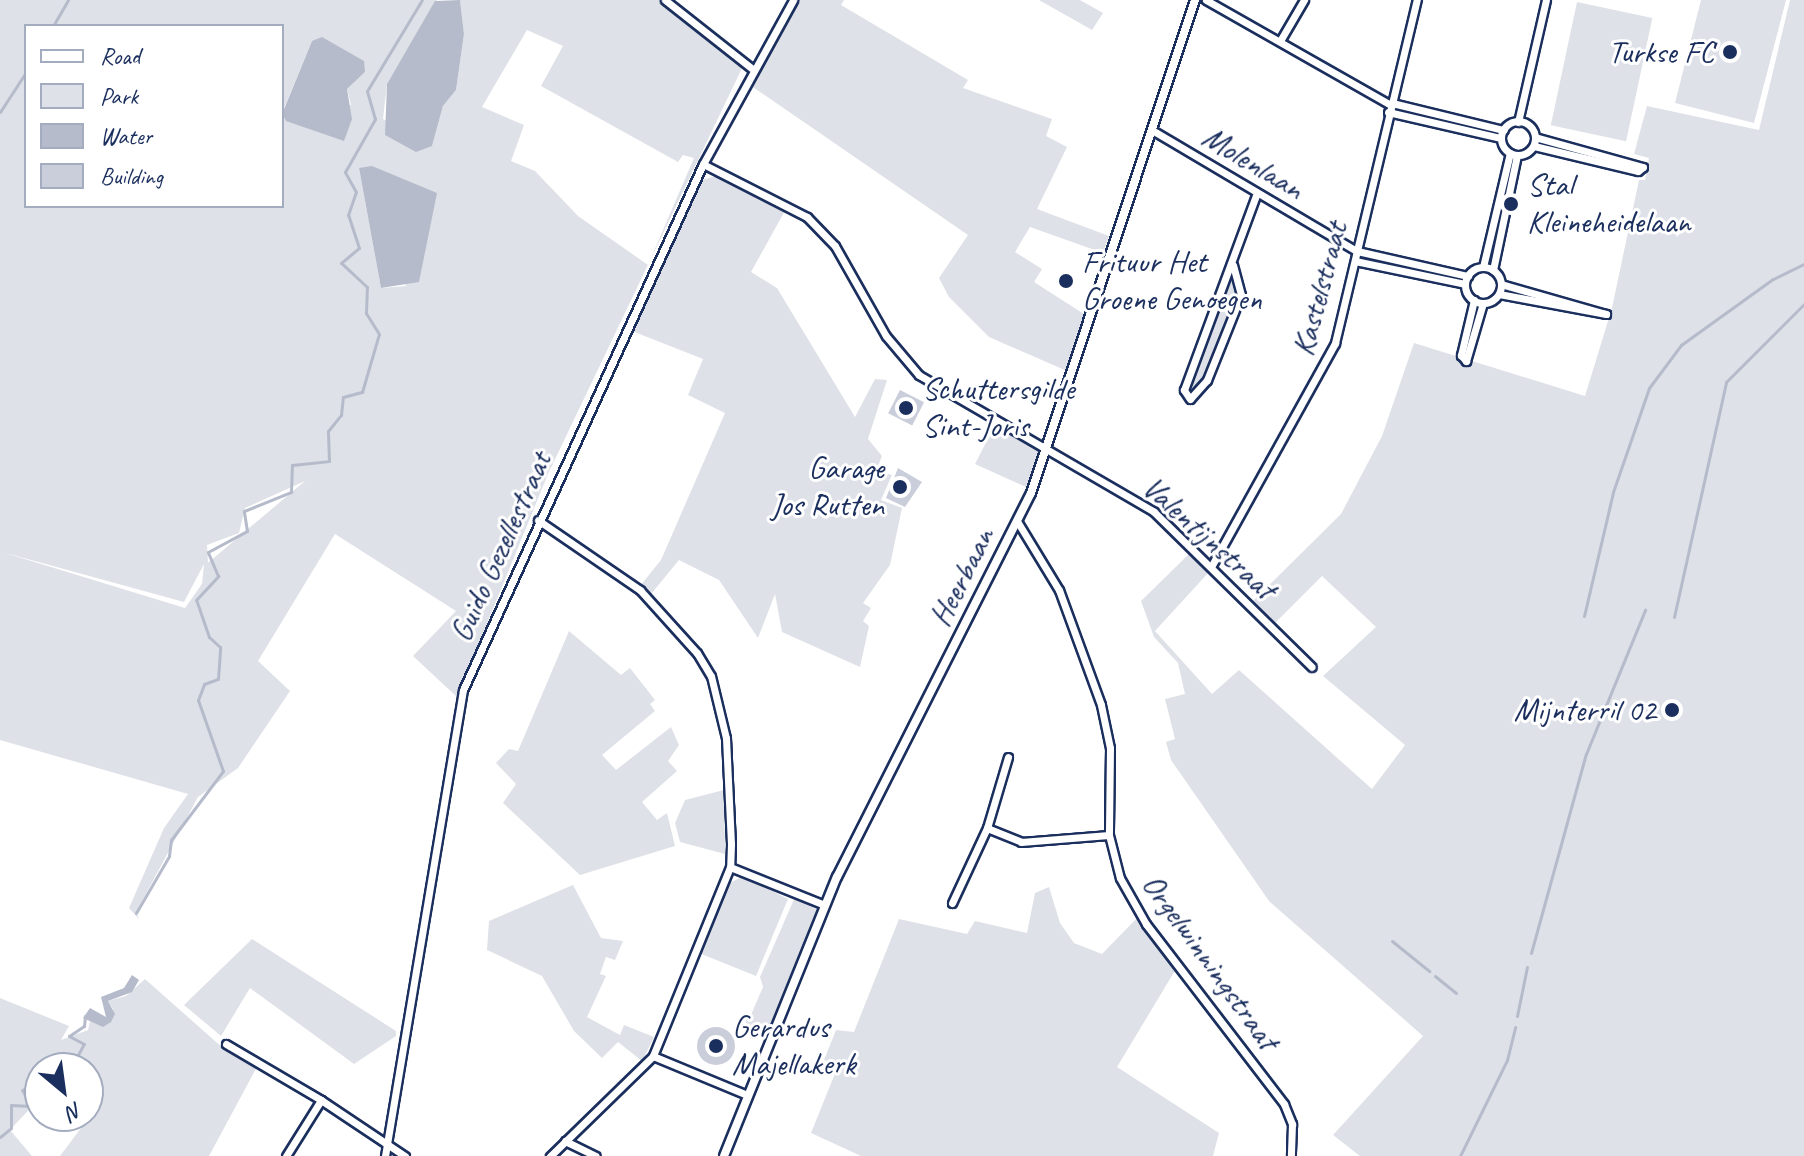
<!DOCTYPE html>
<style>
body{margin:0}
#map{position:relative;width:1804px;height:1156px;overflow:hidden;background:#fff;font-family:Caveat,sans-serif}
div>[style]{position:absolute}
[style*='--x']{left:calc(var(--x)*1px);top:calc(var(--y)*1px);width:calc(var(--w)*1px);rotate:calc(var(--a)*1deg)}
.green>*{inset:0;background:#dee1e7;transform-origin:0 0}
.water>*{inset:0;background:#b5bbca}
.stream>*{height:3px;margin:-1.5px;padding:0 1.5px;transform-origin:1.5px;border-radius:1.5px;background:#b5bbca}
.building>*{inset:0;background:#caceda;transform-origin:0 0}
.round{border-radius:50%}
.roads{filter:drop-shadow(2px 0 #1b2f5e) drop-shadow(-2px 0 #1b2f5e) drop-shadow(0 2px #1b2f5e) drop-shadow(0 -2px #1b2f5e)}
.minor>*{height:7px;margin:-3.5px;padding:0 3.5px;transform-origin:3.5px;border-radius:3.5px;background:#fff}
.minor>.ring{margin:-3.5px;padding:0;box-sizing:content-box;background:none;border:7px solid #fff;border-radius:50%}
.tertiary>*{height:8px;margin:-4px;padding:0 4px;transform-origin:4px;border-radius:4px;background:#fff}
.dots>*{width:22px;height:22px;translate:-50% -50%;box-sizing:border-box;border:4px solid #fff;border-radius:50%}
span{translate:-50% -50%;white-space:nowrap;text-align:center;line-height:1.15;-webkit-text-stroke:6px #fff;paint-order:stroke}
.poi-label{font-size:32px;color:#1b2f5e}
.right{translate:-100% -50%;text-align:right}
.left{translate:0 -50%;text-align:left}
.street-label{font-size:32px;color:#1b2f5e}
.legend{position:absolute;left:24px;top:24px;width:260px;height:184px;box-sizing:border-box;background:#fff;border:2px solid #a4acbf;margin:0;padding:10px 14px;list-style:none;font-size:24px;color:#1b2f5e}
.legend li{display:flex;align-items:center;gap:16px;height:40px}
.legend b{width:40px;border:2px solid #a4acbf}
.north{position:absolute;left:24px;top:1052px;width:80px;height:80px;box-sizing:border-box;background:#fff;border:2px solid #a4acbf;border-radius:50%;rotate:151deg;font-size:22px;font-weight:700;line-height:32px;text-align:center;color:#1b2f5e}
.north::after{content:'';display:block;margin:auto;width:28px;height:36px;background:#1b2f5e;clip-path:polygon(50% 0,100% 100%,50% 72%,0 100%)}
</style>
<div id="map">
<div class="green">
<div style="clip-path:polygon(evenodd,0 0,437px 0,387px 84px,383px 119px,432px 146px,443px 106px,456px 90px,464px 34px,460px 0,661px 0,743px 66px,548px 474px,457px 697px,413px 656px,456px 611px,335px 534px,258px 661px,290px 691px,238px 768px,198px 797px,136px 912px,139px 919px,129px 908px,164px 828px,188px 794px,0 740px,0 0,26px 26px,282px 26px,282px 113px,312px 41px,365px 72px,347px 89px,351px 105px,286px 121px,282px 114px,282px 206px,26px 206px,26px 26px,0 0,527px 30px,563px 46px,541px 86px,678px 162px,683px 155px,694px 158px,648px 265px,578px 216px,535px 171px,511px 161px,524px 125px,482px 107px,527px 30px,0 0,359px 168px,406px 286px,381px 288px,359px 168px,0 0,305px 481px,209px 562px,208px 562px,207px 545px,239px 533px,245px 508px,305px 481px,0 0,2px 552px,184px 602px,204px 564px,202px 584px,185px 608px,2px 552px)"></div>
<div style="clip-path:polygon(799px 0,844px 0,841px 5px,968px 80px,963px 88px,1052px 119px,1046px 136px,1067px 147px,1037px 209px,1109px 236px,1103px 253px,1030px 227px,1015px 252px,1042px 269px,1034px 282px,1084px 314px,1067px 371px,989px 337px,949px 297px,939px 278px,968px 235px,747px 83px)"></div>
<div style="clip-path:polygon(1039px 0,1080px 0,1103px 13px,1092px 30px)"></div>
<div style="clip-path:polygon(1701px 0,1786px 0,1754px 123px,1675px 103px)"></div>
<div style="clip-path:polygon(1790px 0,1804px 0,1804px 1156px,1360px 1156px,1333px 1135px,1423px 1036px,1269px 901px,1171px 760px,1166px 742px,1175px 739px,1165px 699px,1185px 694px,1178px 663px,1154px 637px,1141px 601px,1190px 553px,1209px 572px,1155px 631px,1212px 694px,1239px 670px,1372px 789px,1405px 745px,1323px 676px,1376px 627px,1322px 576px,1274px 624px,1252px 602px,1341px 514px,1382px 436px,1414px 343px,1585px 396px,1612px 308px,1639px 180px,1645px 180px,1649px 158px,1634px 154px,1647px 106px,1759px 130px)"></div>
<div style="left:1577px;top:2px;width:77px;height:126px;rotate:12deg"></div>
<div style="clip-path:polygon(717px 176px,787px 207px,751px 272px,777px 288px,855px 417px,875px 379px,887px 380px,868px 439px,882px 456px,876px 471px,892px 475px,881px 500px,902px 508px,890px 565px,863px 603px,871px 608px,863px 621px,869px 626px,860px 667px,782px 632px,775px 594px,758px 638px,719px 580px,679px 560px,651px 594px,640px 586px,661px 560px,725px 413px,688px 395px,703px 359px,632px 331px,701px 180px)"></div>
<div style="clip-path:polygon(1231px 272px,1239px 292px,1205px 376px,1194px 389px,1190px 380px)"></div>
<div style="clip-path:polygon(994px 427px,1040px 451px,1026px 487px,975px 464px)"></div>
<div style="clip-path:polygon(569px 631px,621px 675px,630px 668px,655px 700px,650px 704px,655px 711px,602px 755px,616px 770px,671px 727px,679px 745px,668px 761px,677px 771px,642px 802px,657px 820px,667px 813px,675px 846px,580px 875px,503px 803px,516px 784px,496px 763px,509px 749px,518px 751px)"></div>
<div style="clip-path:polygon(724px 790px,725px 854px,680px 842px,675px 823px,685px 800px)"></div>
<div style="clip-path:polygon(743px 876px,788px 899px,756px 976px,699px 953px,728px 884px)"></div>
<div style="clip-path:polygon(573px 885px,601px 938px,623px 941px,615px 960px,606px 957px,600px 974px,606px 976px,587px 1017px,620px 1035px,624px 1025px,654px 1037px,642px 1061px,618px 1042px,602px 1058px,574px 1031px,542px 976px,487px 950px,489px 921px)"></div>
<div style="clip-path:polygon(1049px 887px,1060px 923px,1074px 943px,1102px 954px,1137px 918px,1176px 969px,1117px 1067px,1219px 1133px,1213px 1156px,861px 1156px,811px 1133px,838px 1066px,824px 1060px,836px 1030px,854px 1032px,899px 919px,967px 934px,975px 921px,1027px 933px,1035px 893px)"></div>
<div style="clip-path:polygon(795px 897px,817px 910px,767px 1036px,748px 1028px,744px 1017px,746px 1011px,750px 1017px,763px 987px,760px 977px)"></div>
<div style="clip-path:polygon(252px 939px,396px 1031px,396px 1036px,354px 1064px,250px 988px,221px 1036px,184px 1005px)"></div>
<div style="clip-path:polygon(145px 979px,224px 1049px,257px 1067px,209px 1156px,60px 1156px,81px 1128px,65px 1116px,88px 1116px,88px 1068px,40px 1068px,40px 1098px,10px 1130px,32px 1156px,0 1156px,0 998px,69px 1026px,61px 1040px,88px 1030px,91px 1017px,103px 1027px,113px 1009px,108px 1001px,126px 996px)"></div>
</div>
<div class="water">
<div style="clip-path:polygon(460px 0,464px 34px,456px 90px,443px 106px,432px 146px,416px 152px,385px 135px,387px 84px,435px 1px)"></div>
<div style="clip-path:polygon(322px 37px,364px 61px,365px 72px,347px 89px,352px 119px,344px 141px,286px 121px,282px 114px,312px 41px)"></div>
<div style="clip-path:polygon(372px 166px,437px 193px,419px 282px,381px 288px,359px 168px)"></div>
<div style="clip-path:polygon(132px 975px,139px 980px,132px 992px,108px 1001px,115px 1014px,111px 1022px,103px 1027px,83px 1018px,90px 1008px,106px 1017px,101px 997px,124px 988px)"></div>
</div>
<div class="stream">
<div style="--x:53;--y:26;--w:30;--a:-60"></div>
<div style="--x:0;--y:112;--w:48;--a:-57"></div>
<div style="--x:1584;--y:616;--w:127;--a:-76.8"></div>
<div style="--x:1613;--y:492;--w:110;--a:-70.9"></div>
<div style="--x:1649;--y:388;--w:54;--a:-53.3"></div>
<div style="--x:1681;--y:345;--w:113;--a:-35.7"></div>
<div style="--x:1773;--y:279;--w:34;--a:-26"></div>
<div style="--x:1674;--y:617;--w:241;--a:-77.5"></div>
<div style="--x:1726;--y:382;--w:110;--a:-45"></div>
<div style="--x:136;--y:913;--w:66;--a:-59.9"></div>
<div style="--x:169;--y:856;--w:16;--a:-83"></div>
<div style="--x:171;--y:840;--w:86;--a:-53"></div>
<div style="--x:223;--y:771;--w:75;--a:-109.4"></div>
<div style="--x:198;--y:700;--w:17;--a:-69"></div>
<div style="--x:204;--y:684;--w:15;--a:-20"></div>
<div style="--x:218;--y:679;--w:32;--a:-86"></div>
<div style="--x:220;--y:647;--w:15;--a:-138"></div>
<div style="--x:209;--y:637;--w:39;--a:-109"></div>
<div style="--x:196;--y:600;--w:33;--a:-47"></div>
<div style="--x:218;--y:576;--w:26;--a:-113"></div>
<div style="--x:208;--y:552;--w:44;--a:-28.3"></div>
<div style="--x:247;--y:531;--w:20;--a:-99"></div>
<div style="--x:244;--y:511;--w:51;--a:-22"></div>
<div style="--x:291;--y:492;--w:27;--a:-88"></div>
<div style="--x:292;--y:465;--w:37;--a:-6"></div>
<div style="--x:329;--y:461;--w:30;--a:-92"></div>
<div style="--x:328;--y:431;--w:21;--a:-51"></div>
<div style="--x:341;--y:415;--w:18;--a:-84"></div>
<div style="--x:343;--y:397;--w:20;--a:-15"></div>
<div style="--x:362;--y:392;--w:60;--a:-73.7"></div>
<div style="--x:379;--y:334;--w:25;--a:-122"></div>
<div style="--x:366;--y:313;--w:26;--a:-88"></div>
<div style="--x:367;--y:287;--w:35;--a:-137"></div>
<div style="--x:341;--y:263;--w:23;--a:-40"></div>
<div style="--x:359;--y:248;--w:35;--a:-108"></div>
<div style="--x:348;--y:215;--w:24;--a:-71"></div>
<div style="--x:356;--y:192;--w:23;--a:-119"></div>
<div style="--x:345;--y:172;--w:61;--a:-60.5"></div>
<div style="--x:375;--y:119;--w:29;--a:-106"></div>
<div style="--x:367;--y:91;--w:106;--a:-58.9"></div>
<div style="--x:1392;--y:941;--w:48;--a:39"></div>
<div style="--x:1531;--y:953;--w:206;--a:-74.6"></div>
<div style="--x:1586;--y:754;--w:156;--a:-67.7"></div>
<div style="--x:1435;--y:976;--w:27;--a:39"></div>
<div style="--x:1517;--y:1016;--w:50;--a:-78.5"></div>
<div style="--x:71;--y:1068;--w:27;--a:-62"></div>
<div style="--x:84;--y:1044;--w:17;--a:-152"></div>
<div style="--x:69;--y:1036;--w:18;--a:-34"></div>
<div style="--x:84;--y:1026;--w:10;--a:-84"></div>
<div style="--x:0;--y:1137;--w:14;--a:-39"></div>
<div style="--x:11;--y:1128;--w:23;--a:-90"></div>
<div style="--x:11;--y:1105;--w:20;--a:3"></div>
<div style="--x:31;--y:1106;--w:18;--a:-119"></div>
<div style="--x:22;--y:1090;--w:20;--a:-24"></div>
<div style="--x:1460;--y:1156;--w:107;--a:-63.9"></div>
<div style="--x:1507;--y:1060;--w:34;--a:-76"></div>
</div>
<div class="building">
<div style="left:900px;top:390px;width:27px;height:26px;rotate:27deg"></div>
<div style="clip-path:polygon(898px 468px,922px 482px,905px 507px,886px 498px)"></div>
<div class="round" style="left:697px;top:1027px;width:38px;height:38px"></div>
</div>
<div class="roads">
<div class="minor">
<div style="--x:665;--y:0;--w:110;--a:38.3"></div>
<div style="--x:1206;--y:0;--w:213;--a:29.6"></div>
<div style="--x:1280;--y:41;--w:48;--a:-59.7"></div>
<div style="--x:1392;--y:103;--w:115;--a:13.6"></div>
<div style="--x:1388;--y:112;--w:116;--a:13"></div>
<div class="ring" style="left:1501px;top:121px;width:27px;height:27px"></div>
<div style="--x:1518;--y:122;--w:125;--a:-77.1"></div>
<div style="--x:1152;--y:130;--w:238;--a:30.6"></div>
<div style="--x:1357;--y:251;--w:114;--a:12.7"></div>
<div style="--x:1534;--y:146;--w:107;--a:13.5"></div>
<div style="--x:1638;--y:171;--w:6;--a:-39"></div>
<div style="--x:1643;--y:167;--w:112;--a:-164.5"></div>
<div style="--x:703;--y:164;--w:117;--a:27"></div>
<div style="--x:807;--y:217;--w:40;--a:46"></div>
<div style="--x:835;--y:246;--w:103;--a:60.5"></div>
<div style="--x:886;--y:336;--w:51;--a:49.8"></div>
<div style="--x:919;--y:375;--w:272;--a:30.2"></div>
<div style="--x:1154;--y:512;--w:221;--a:44.5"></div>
<div style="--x:1355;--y:261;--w:112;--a:11.8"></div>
<div style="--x:1233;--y:265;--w:31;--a:75"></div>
<div style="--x:1241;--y:295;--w:92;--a:111.8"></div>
<div style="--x:1207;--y:380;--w:25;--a:132"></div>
<div style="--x:1190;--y:399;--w:11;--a:-124"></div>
<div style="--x:1184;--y:390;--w:210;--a:-69.7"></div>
<div style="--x:1483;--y:267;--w:117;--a:-76.7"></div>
<div class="ring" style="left:1465px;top:267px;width:29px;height:29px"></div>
<div style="--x:1493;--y:270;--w:117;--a:-78.2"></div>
<div style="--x:1499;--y:294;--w:109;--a:10.6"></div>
<div style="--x:1606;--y:314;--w:109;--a:-164.1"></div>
<div style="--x:1474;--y:300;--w:57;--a:103.3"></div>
<div style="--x:1461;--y:355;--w:8;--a:50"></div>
<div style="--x:1466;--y:361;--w:60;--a:-73.7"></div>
<div style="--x:538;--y:520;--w:124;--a:34.5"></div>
<div style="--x:640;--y:590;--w:85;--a:47.9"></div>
<div style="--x:697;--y:653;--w:27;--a:59"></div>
<div style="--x:711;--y:676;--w:64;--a:76.4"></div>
<div style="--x:726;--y:738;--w:106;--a:87.3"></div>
<div style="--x:731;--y:844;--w:23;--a:92"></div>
<div style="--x:730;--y:867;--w:204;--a:112.2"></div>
<div style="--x:653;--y:1056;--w:144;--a:135.8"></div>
<div style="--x:1017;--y:521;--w:81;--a:58.7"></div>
<div style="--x:1059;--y:590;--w:122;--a:69.9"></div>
<div style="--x:1101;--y:705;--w:44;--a:78.2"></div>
<div style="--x:1110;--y:748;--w:87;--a:90.7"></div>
<div style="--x:1109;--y:835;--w:44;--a:75.7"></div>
<div style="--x:1120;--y:878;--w:53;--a:60.5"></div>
<div style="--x:1146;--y:924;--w:227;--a:52.5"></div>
<div style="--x:1284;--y:1104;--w:22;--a:68"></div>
<div style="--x:1292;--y:1124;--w:32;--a:92"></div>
<div style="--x:1211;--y:567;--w:256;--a:-61"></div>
<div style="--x:1335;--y:343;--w:353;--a:-76.6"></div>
<div style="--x:987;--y:828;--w:37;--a:22"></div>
<div style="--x:1021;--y:842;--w:88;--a:-4.5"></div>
<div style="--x:730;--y:867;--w:102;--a:21.8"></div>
<div style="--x:952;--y:903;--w:83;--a:-65"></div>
<div style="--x:987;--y:828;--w:74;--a:-73.5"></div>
<div style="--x:226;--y:1044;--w:110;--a:30.5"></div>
<div style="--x:653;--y:1056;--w:102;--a:22.5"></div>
<div style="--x:565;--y:1141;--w:34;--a:26"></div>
<div style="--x:286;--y:1156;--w:66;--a:-58"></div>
<div style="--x:321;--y:1100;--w:101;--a:33.7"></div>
<div style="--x:385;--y:1156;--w:472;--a:-80.5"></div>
<div style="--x:463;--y:690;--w:578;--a:-65.47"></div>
<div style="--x:703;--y:164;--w:187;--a:-61.2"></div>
</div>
<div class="tertiary">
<div style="--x:724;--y:1156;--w:301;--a:-68"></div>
<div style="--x:837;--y:877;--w:430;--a:-63.2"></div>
<div style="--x:1031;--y:493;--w:520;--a:-71.6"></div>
</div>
</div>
<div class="dots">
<div style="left:1730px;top:52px;background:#1b2f5e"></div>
<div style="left:1511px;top:204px;background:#1b2f5e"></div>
<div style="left:1066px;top:281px;background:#1b2f5e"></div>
<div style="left:906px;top:408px;background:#1b2f5e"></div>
<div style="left:900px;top:487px;background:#1b2f5e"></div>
<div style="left:1672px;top:710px;background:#1b2f5e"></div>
<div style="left:716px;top:1046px;background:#1b2f5e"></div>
</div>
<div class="poi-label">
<span class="right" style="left:1714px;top:52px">Turkse FC</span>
<span class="left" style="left:1527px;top:204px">Stal<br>Kleineheidelaan</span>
<span class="left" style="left:1082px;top:281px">Frituur Het<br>Groene Genoegen</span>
<span class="left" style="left:922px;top:408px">Schuttersgilde<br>Sint-Joris</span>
<span class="right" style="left:884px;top:487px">Garage<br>Jos Rutten</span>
<span class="right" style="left:1656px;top:710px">Mijnterril 02</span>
<span class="left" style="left:732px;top:1046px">Gerardus<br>Majellakerk</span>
</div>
<div class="street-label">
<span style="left:1253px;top:163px;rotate:31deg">Molenlaan</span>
<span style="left:1320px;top:289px;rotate:-75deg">Kastelstraat</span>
<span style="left:1209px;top:538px;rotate:42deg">Valentijnstraat</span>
<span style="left:501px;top:547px;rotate:-66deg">Guido Gezellestraat</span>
<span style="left:962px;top:577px;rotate:-63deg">Heerbaan</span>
<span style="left:1210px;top:962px;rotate:54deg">Orgelwinningstraat</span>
</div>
<ul class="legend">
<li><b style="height:10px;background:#fff"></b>Road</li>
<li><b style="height:22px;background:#dee1e7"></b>Park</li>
<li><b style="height:22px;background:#b5bbca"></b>Water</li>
<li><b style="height:22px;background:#caceda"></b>Building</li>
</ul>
<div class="north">N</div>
</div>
